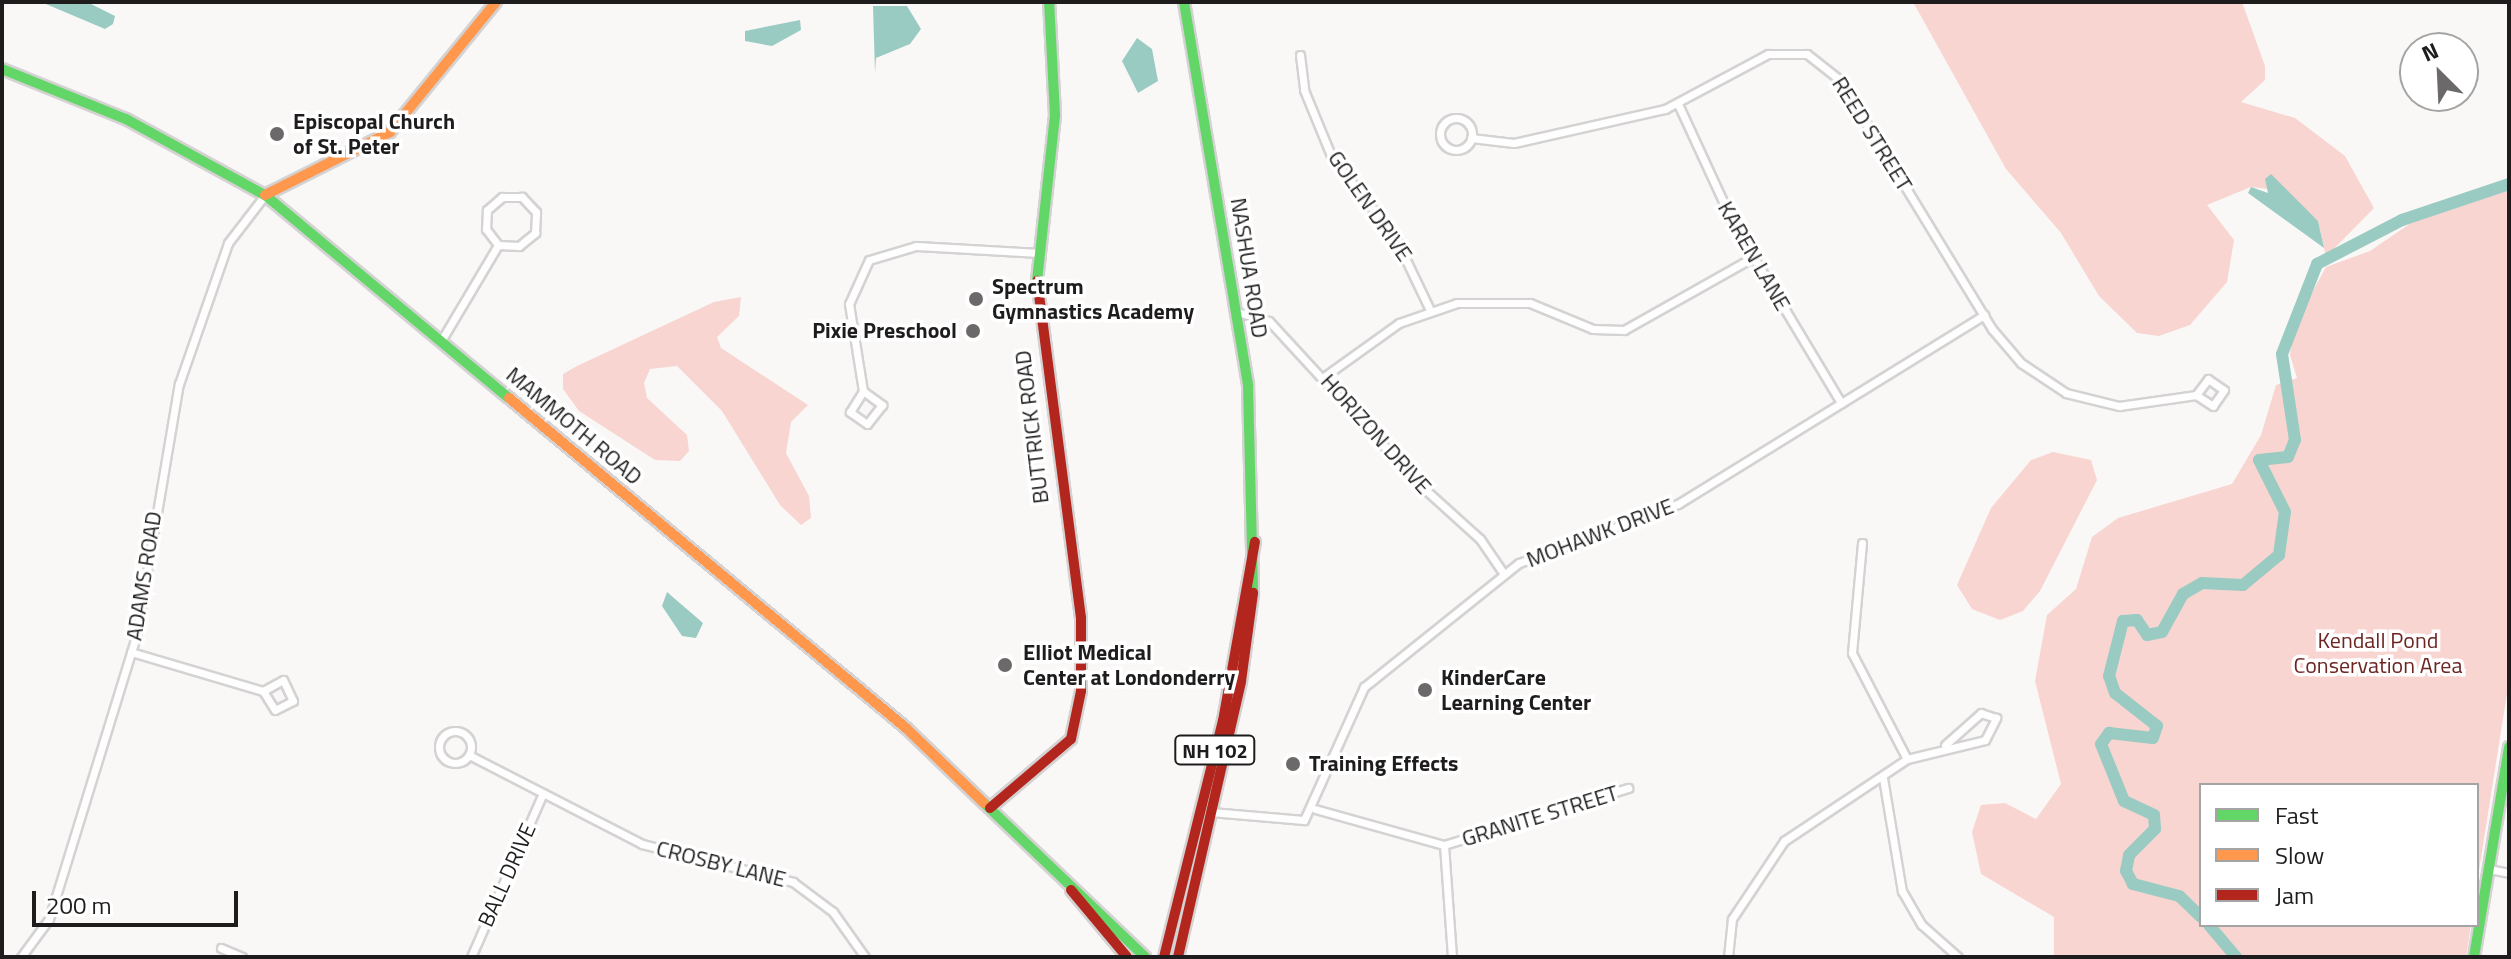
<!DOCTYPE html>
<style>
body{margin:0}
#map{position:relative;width:2511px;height:959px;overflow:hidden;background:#faf8f7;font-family:"Titillium Web",sans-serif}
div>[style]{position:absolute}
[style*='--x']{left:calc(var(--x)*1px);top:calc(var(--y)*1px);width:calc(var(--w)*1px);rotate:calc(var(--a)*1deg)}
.green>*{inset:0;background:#f8d5d1}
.water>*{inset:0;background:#9acbc3}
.river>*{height:12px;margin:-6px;padding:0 6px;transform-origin:6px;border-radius:6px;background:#9acbc3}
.roads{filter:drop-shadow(2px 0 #d4d2d2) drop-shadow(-2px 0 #d4d2d2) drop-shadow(0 2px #d4d2d2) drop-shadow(0 -2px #d4d2d2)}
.street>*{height:7px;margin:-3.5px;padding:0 3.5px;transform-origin:3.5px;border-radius:3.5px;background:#fefefe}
.street>.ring{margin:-3.5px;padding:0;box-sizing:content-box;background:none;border:7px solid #fefefe;border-radius:50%}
.fast>*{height:10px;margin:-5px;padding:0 5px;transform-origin:5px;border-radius:5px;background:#63d668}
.slow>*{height:10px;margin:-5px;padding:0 5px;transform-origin:5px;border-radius:5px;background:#ff974d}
.jam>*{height:10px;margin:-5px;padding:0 5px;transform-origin:5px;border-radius:5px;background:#b3261e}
.dots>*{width:22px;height:22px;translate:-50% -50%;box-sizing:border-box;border:4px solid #fff;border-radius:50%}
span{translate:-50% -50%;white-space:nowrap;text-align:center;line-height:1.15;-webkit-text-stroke:7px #fff;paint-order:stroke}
.shield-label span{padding:2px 6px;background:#fff;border:2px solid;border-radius:6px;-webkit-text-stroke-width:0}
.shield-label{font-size:20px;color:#1e1c1c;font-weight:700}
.poi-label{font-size:22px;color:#1e1c1c;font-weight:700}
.left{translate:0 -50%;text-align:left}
.right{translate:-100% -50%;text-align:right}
.street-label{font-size:22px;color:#1e1c1c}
.park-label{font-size:22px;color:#6d2522}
.frame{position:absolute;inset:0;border:4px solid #1e1c1c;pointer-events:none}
.legend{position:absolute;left:2199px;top:783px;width:280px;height:144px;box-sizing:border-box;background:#fff;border:2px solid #a5a4a4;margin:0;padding:10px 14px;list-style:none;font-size:24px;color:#1e1c1c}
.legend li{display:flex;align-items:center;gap:16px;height:40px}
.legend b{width:40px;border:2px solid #a5a4a4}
.north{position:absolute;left:2399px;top:32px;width:80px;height:80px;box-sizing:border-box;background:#fff;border:2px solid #a5a4a4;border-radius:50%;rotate:336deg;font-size:22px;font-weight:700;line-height:32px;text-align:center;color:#1e1c1c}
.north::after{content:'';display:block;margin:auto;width:28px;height:36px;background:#6b6969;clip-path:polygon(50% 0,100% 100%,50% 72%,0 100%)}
.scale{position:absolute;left:32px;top:891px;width:206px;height:36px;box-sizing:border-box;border:4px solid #1e1c1c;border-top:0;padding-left:10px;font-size:24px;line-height:28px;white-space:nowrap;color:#1e1c1c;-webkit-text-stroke:6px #fff;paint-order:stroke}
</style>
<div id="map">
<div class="green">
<div style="clip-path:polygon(1913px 2px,2242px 2px,2265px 66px,2265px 80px,2241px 102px,2295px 118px,2345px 156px,2374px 208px,2326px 257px,2318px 221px,2286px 191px,2251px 187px,2207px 205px,2234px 240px,2227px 282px,2190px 325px,2159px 336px,2137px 333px,2099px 296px,2061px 233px,2006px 169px)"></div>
<div style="clip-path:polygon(2509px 190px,2509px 681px,2477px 883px,2477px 785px,2201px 785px,2201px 925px,2471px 925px,2466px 957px,2054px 957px,2054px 917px,1981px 874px,1972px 832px,1981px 805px,2005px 803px,2036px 819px,2061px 784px,2035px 681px,2047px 615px,2076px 589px,2092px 537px,2118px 518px,2232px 484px,2261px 435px,2276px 385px,2297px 378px,2290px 355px,2293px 328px,2326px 267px,2370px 251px,2411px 223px)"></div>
<div style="clip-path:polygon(741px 297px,739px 316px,717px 337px,721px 348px,808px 405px,791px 422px,786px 453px,809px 496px,811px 518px,801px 525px,780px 505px,722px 411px,677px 366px,650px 369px,644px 383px,647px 398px,687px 435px,689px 451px,680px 461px,655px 460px,579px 411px,563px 389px,563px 374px,577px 366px,714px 302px)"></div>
<div style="clip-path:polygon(2053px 452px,2091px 460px,2097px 480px,2040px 591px,2023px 611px,2000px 620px,1972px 609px,1957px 585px,1991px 508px,2031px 460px)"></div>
</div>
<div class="water">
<div style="clip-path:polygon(41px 2px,87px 2px,115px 16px,113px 24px,105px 29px)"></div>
<div style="clip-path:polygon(873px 6px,907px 6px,921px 29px,910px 44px,876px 58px,875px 73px)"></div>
<div style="clip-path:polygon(800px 20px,801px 30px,772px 46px,745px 41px,745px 31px)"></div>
<div style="clip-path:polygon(1137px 38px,1152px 49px,1158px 81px,1138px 93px,1122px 61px)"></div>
<div style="clip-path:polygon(2271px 174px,2318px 221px,2324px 248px,2248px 193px,2251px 187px,2268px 193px,2265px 179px)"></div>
<div style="clip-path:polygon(667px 592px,703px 623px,696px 638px,682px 636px,662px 606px)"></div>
</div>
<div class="river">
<div style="--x:2201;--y:917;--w:30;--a:-136"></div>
<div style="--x:2179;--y:896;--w:48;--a:-165.4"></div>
<div style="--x:2133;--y:884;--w:15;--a:-118"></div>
<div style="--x:2126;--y:871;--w:16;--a:-79"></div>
<div style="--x:2129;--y:855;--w:37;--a:-45"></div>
<div style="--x:2155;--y:829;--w:14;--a:-94"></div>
<div style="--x:2154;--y:815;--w:33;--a:-155"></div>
<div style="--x:2124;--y:801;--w:61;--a:-112"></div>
<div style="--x:2101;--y:744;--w:14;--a:-54"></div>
<div style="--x:2109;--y:733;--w:44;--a:6.5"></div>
<div style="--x:2153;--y:738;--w:13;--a:-72"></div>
<div style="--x:2157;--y:726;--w:53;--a:-141.8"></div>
<div style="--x:2115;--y:693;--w:18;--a:-109"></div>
<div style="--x:2109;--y:676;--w:57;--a:-75.7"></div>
<div style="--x:2123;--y:621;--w:14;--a:-4"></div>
<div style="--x:2137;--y:620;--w:18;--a:56"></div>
<div style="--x:2147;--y:635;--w:15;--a:-11"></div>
<div style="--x:2162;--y:632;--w:43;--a:-61.1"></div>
<div style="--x:2183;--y:594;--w:22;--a:-30"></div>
<div style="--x:2202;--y:583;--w:41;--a:2.8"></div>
<div style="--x:2243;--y:585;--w:47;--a:-39.8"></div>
<div style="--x:2279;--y:555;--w:43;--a:-82.1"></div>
<div style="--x:2285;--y:512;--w:58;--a:-116.6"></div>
<div style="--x:2259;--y:460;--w:29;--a:-6"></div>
<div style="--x:2288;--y:457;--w:18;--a:-68"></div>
<div style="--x:2295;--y:440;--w:87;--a:-98.6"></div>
<div style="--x:2282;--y:354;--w:97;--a:-68.7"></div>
<div style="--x:2317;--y:264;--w:96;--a:-27.4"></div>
<div style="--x:2402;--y:220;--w:113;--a:-18.6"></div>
<div style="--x:2209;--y:925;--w:42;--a:49.8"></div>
</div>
<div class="roads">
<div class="street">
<div style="--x:1300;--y:55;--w:35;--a:83"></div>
<div style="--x:1304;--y:90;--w:74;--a:67.6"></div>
<div style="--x:1332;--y:158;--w:101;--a:51.4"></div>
<div style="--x:1395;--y:237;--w:81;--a:64.4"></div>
<div style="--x:1678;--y:104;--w:131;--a:65.2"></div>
<div style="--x:1733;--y:223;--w:210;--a:59"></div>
<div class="ring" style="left:1440px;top:118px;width:25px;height:25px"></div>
<div style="--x:1471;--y:138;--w:43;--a:6.6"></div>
<div style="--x:1514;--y:143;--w:155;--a:-12.7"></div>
<div style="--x:1665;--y:109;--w:117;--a:-28.1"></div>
<div style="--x:1768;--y:54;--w:39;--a:0"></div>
<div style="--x:1807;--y:54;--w:42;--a:38.2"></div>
<div style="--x:1840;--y:80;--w:292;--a:58.6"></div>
<div style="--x:1992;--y:329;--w:45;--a:49.5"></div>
<div style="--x:2021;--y:363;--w:54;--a:33.7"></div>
<div style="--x:2066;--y:393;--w:55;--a:13.8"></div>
<div style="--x:2119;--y:406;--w:78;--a:-8.1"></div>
<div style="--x:2196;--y:395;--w:20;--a:-53"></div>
<div style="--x:2208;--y:379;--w:19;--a:35"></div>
<div style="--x:2224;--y:390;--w:19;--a:125"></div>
<div style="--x:2213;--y:406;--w:20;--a:-147"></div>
<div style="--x:1237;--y:312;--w:33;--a:16"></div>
<div style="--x:1269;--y:321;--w:220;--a:47.4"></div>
<div style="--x:1418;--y:483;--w:84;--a:42.1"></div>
<div style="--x:1480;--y:539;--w:42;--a:55.6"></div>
<div style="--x:441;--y:341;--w:112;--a:-59.3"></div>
<div style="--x:498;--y:245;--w:21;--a:3"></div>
<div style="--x:519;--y:246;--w:21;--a:-39"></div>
<div style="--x:535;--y:233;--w:21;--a:-87"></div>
<div style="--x:536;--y:212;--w:21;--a:-133"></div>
<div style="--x:522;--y:197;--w:20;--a:180"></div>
<div style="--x:502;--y:197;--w:20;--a:139"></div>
<div style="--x:487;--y:210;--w:19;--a:93"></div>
<div style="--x:486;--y:229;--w:20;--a:53"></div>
<div style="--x:1325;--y:376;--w:91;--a:-35.6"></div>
<div style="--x:1399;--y:323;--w:61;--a:-19"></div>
<div style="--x:1457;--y:303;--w:73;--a:0"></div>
<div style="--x:1530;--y:303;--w:68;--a:22.4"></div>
<div style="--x:1593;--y:329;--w:31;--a:2"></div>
<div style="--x:1624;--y:330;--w:147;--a:-29.4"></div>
<div style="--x:863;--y:391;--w:24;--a:36"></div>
<div style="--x:882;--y:405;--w:24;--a:128"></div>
<div style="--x:867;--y:424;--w:21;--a:-145"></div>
<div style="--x:850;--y:412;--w:25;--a:-58"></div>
<div style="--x:863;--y:391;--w:88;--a:-99.1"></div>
<div style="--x:849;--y:304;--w:48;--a:-65.6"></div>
<div style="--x:869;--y:260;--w:49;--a:-16.6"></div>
<div style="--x:916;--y:246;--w:120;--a:3.3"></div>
<div style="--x:1862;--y:543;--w:110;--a:95.2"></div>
<div style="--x:1852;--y:653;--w:119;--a:62.6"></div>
<div style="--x:131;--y:652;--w:138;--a:16.5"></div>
<div style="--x:263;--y:691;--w:22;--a:58"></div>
<div style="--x:275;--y:710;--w:20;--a:-27"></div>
<div style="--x:293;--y:701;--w:23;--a:-115"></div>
<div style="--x:283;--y:680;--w:23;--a:151"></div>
<div class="ring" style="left:439px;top:731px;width:25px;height:25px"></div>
<div style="--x:469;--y:755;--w:195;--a:27.2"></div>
<div style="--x:642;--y:844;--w:156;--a:14.1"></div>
<div style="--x:793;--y:882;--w:50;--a:36.9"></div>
<div style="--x:833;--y:912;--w:55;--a:54.6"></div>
<div style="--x:1883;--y:778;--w:115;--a:80.5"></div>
<div style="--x:1902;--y:891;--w:39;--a:60"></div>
<div style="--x:1922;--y:925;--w:48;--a:41.6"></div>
<div style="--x:1315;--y:809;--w:134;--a:15.6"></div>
<div style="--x:1444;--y:845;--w:193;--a:-17.2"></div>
<div style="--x:1211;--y:812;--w:93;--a:4.9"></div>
<div style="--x:1304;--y:820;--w:146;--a:-65.7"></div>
<div style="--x:1364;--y:687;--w:198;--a:-38.7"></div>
<div style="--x:1519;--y:563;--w:170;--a:-20.4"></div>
<div style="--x:1678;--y:504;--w:360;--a:-31.7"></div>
<div style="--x:1444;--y:845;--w:112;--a:85.9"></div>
<div style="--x:2489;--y:869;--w:20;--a:11"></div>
<div style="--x:221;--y:948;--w:23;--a:23"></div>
<div style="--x:21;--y:957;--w:47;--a:-53.6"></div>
<div style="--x:49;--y:919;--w:295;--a:-72.9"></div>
<div style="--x:136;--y:637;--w:257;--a:-80.4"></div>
<div style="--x:179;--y:384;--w:149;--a:-70.8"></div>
<div style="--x:228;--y:243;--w:61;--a:-52.4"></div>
<div style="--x:471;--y:957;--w:179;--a:-66.3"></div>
<div style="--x:1728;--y:957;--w:38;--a:-84"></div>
<div style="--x:1732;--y:919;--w:94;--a:-56.3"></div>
<div style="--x:1784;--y:841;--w:148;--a:-33.7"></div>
<div style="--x:1907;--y:759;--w:80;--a:-13.7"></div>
<div style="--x:1985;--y:740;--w:25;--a:-63"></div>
<div style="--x:1996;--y:718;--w:16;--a:-162"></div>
<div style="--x:1981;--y:713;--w:48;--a:138.4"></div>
</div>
<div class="fast">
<div style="--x:1184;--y:2;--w:388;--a:80.5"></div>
<div style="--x:1248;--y:385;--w:208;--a:88.6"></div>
<div style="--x:2;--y:69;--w:134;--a:22"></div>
<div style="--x:126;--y:119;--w:158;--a:28.7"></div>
<div style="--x:265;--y:195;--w:317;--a:39.8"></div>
<div style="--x:1037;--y:281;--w:167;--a:-83.8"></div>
<div style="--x:1055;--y:115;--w:113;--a:-93"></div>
<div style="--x:984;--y:803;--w:223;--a:43.7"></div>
<div style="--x:2474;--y:957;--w:213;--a:-80.5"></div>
</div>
<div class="slow">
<div style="--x:265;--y:195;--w:140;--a:-26.7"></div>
<div style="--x:390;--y:132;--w:168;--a:-50.8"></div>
<div style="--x:509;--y:398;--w:516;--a:39.73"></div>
<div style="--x:906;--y:728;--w:108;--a:43.9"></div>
</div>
<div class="jam">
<div style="--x:990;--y:808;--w:106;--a:-40.4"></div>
<div style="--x:1071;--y:739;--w:49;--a:-78.2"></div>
<div style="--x:1081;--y:691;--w:73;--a:-90"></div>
<div style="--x:1081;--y:618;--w:340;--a:-97.4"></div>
<div style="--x:1071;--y:890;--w:87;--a:50.1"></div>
<div style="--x:1164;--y:957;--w:243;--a:-76"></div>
<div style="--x:1223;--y:721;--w:182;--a:-79.9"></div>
<div style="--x:1178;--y:957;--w:283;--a:-77.1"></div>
<div style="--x:1241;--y:681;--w:89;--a:-82.2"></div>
</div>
</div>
<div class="dots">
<div style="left:277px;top:134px;background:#6b6969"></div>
<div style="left:976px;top:299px;background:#6b6969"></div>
<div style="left:973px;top:331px;background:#6b6969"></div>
<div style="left:1005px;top:665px;background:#6b6969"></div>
<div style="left:1425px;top:690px;background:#6b6969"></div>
<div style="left:1293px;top:764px;background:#6b6969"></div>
</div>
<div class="shield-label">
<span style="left:1215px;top:750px">NH 102</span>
</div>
<div class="poi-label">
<span class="left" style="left:293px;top:134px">Episcopal Church<br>of St. Peter</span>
<span class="left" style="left:992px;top:299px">Spectrum<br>Gymnastics Academy</span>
<span class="right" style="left:957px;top:331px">Pixie Preschool</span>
<span class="left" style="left:1023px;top:665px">Elliot Medical<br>Center at Londonderry</span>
<span class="left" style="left:1441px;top:690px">KinderCare<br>Learning Center</span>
<span class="left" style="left:1309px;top:764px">Training Effects</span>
</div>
<div class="street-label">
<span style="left:1872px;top:134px;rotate:58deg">REED STREET</span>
<span style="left:1370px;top:206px;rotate:55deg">GOLEN DRIVE</span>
<span style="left:1754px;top:256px;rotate:60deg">KAREN LANE</span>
<span style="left:1249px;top:268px;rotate:81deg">NASHUA ROAD</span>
<span style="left:574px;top:426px;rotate:40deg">MAMMOTH ROAD</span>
<span style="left:1032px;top:427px;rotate:-97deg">BUTTRICK ROAD</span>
<span style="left:1376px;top:434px;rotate:48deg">HORIZON DRIVE</span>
<span style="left:1600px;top:533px;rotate:-21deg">MOHAWK DRIVE</span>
<span style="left:144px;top:576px;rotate:-81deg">ADAMS ROAD</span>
<span style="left:1540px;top:816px;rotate:-17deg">GRANITE STREET</span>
<span style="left:721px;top:864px;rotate:14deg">CROSBY LANE</span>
<span style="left:507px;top:875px;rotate:-66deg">BALL DRIVE</span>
</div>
<div class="park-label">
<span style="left:2378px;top:653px">Kendall Pond<br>Conservation Area</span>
</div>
<div class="frame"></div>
<ul class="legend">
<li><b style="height:10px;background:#63d668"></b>Fast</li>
<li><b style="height:10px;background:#ff974d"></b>Slow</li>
<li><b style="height:10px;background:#b3261e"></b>Jam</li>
</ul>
<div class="north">N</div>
<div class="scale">200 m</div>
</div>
